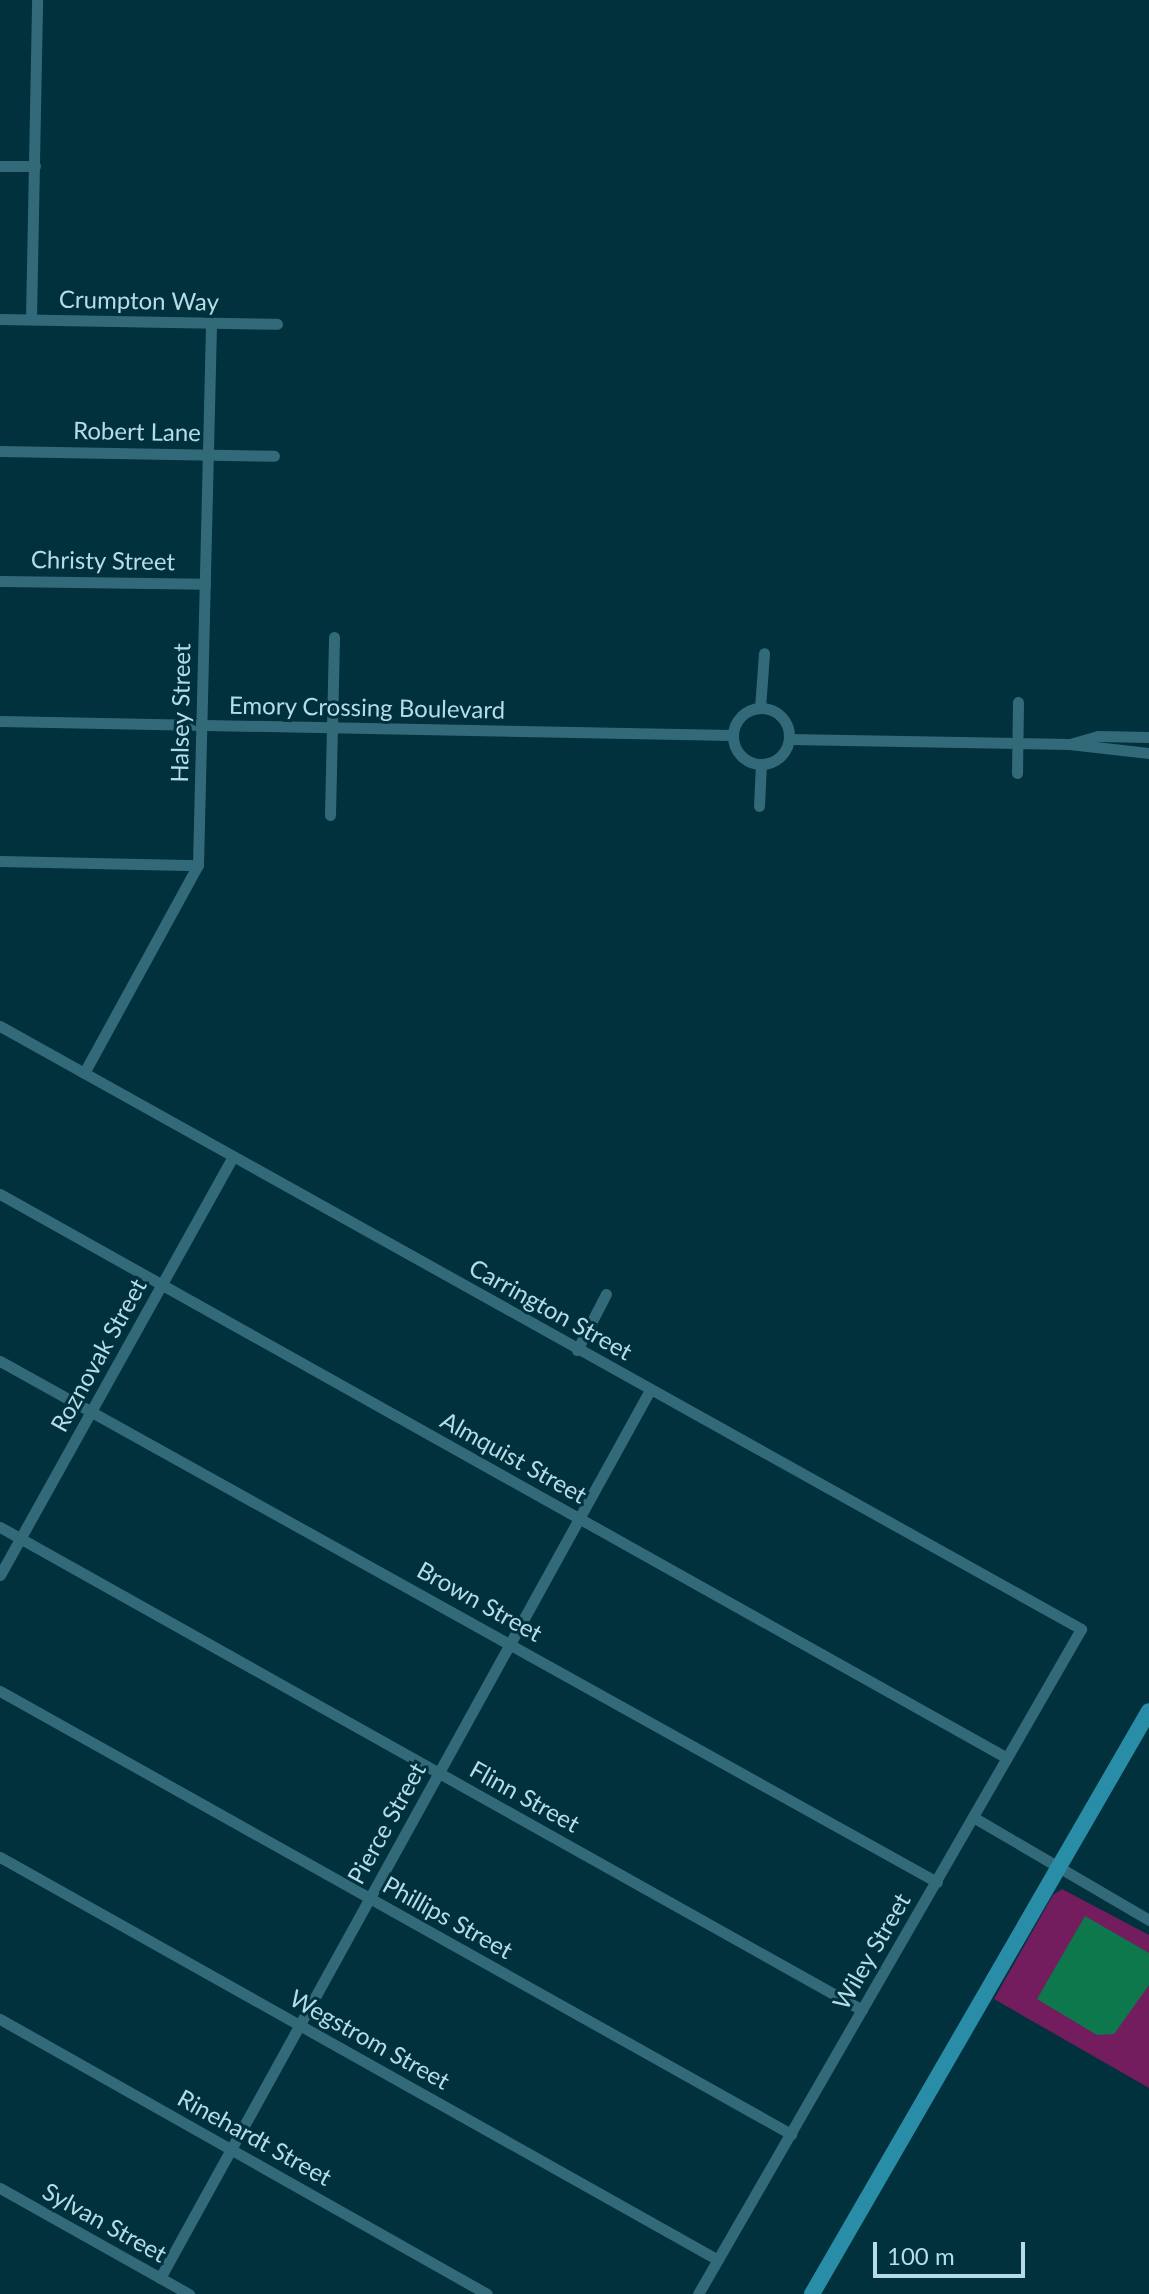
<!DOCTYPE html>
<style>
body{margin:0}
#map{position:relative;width:1149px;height:2294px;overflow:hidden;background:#00313d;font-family:Lato,sans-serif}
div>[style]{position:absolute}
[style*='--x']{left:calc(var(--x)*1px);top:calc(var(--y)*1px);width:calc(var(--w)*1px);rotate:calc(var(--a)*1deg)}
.green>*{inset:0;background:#731d5f}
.water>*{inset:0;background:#0c784c}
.street>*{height:11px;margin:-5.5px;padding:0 5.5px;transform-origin:5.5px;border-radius:5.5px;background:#336a7a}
.street>.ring{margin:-5.5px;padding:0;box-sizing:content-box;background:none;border:11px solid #336a7a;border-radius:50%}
.secondary>*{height:16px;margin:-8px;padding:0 8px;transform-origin:8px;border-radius:8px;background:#2a8da7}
span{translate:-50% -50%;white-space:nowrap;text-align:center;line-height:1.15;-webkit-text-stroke:6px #00313d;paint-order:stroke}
.street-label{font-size:24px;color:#b6dce9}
.scale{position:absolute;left:873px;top:2242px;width:152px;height:36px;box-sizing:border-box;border:4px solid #b6dce9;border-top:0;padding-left:10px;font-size:24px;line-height:28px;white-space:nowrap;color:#b6dce9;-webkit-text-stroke:6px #00313d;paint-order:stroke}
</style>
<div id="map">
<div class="green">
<div style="clip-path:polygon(1062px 1889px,1149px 1935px,1149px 2088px,994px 1999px,1053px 1895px)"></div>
</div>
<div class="water">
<div style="clip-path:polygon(1085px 1916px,1149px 1953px,1149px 1985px,1114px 2034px,1097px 2035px,1037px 1999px)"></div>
</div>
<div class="street">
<div style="--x:0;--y:166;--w:35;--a:0"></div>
<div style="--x:0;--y:319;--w:277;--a:1"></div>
<div style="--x:31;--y:319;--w:319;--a:-88.9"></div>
<div style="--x:0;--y:451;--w:274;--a:1"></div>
<div style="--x:0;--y:581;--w:205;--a:0.8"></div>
<div class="ring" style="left:733px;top:708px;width:45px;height:45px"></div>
<div style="--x:760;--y:708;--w:55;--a:-85.8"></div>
<div style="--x:0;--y:721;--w:732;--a:1.1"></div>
<div style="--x:789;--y:739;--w:280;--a:1"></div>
<div style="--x:1069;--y:744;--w:81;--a:6.4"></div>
<div style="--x:1070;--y:744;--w:29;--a:-16"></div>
<div style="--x:1098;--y:736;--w:51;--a:1.1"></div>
<div style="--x:1017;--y:773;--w:71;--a:-89.2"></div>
<div style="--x:759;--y:806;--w:42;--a:-87.3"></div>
<div style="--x:330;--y:815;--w:178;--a:-88.7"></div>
<div style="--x:0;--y:861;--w:198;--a:1.2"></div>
<div style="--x:0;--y:1026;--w:1238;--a:29.15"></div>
<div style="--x:1081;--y:1629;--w:767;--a:119.94"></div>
<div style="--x:84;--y:1073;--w:237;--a:-61.3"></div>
<div style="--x:198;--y:865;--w:541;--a:-88.62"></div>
<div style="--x:0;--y:1194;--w:1154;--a:29.25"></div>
<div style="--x:577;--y:1350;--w:63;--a:-62.6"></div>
<div style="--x:0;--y:1361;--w:1072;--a:29.08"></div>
<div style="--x:0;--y:1527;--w:988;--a:29.26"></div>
<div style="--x:0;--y:1575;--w:479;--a:-60.9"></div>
<div style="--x:0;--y:1691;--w:907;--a:29.25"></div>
<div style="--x:973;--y:1817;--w:204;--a:30.3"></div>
<div style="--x:0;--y:1857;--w:823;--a:29.3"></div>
<div style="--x:0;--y:2019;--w:559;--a:29.45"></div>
<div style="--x:0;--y:2188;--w:217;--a:29.3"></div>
<div style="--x:160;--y:2278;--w:1014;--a:-61.11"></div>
</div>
<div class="secondary">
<div style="--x:812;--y:2294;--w:673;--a:-59.97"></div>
</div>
<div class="street-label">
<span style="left:139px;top:300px;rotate:1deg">Crumpton Way</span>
<span style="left:137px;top:431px;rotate:1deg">Robert Lane</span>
<span style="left:103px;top:560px;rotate:1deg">Christy Street</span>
<span style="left:367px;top:707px;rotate:1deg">Emory Crossing Boulevard</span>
<span style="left:180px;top:713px;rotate:-89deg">Halsey Street</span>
<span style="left:551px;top:1309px;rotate:29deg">Carrington Street</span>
<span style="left:98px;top:1355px;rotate:-61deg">Roznovak Street</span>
<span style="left:514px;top:1457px;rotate:29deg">Almquist Street</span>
<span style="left:480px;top:1601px;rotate:29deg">Brown Street</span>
<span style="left:525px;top:1796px;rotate:29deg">Flinn Street</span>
<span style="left:386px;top:1823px;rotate:-61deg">Pierce Street</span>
<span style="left:448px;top:1917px;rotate:29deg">Phillips Street</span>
<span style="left:871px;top:1951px;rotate:-60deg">Wiley Street</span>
<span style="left:370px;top:2039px;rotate:29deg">Wegstrom Street</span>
<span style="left:255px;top:2137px;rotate:29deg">Rinehardt Street</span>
<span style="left:105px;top:2222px;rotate:29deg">Sylvan Street</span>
</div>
<div class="scale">100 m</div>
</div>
